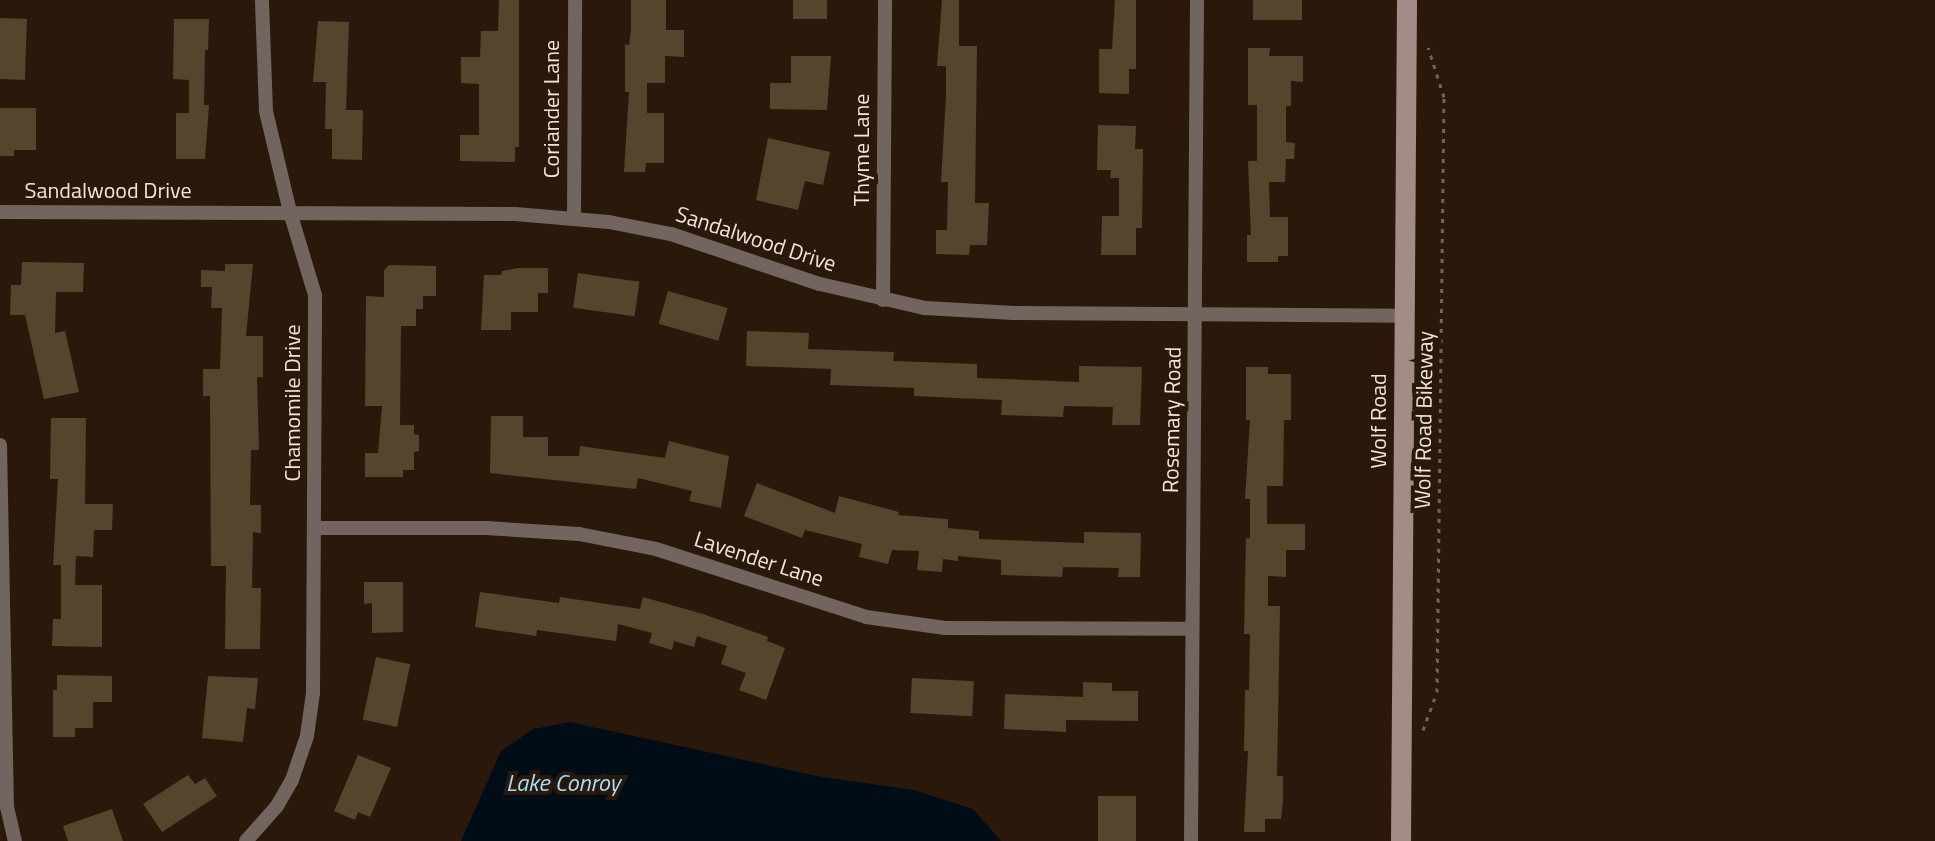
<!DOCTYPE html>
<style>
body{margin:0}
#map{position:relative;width:1935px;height:841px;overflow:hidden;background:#2a190b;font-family:"Titillium Web",sans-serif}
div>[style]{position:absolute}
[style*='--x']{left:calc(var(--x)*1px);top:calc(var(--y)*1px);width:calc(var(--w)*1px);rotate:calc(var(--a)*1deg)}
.water>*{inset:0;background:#000d17}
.building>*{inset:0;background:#55452c;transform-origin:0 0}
.path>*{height:3px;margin-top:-1.5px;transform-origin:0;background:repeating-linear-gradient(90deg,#736458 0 4px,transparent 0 10px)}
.minor>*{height:14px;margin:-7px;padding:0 7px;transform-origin:7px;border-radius:7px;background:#72645f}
.secondary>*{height:20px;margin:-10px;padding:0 10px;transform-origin:10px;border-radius:10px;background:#a38c85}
span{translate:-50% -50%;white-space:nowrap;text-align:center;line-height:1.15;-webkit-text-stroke:8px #2a190b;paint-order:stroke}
.street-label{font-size:22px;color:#f0e4db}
.water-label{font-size:24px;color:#a3dffe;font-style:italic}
</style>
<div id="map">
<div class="water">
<div style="clip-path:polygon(570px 722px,822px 777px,914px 790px,973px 809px,1001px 841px,461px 841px,501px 751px,533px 729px)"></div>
</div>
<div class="building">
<div style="clip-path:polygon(499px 0,519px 0,519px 147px,515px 147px,515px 162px,460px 161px,460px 135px,479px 135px,479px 84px,461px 83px,461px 57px,480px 57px,481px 31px,498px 31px)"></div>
<div style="clip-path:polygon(631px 0,666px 0,666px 30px,684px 30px,684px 57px,665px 56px,665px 83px,647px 83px,647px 113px,664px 113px,664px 163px,646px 163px,645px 172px,624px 172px,629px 92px,625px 92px,625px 44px,629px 45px,631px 30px)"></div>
<div style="left:793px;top:0;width:34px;height:19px"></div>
<div style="clip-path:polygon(942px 0,959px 0,959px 46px,977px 46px,975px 203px,989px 203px,987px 245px,970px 245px,969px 255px,936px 254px,936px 230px,947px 230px,948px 182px,941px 182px,946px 96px,946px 66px,937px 66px)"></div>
<div style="clip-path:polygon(1115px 0,1136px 0,1136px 69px,1129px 69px,1129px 94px,1099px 93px,1099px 49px,1112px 49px)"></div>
<div style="left:1253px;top:0;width:49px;height:20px"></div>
<div style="left:0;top:18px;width:27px;height:61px;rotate:2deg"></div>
<div style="clip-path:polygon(174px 19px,209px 19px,208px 50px,205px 50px,204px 105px,209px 105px,205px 159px,176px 159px,176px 113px,189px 113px,189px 80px,173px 79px)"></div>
<div style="clip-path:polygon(318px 21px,349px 22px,346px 110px,363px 110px,362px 160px,332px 159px,332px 129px,325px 129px,326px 82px,313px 82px)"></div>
<div style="clip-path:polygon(1248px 48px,1270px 48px,1269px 56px,1303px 56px,1303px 82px,1291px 81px,1291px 106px,1286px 106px,1286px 142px,1295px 143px,1294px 159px,1286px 159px,1285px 182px,1269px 182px,1270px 217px,1288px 217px,1288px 256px,1278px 256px,1278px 262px,1247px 262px,1247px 235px,1251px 235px,1248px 161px,1257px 161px,1257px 105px,1248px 105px)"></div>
<div style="clip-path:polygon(791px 56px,831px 56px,827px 110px,770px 109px,770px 83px,791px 83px)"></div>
<div style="clip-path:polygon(0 108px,36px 108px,36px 150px,14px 150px,14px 156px,0 156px)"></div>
<div style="clip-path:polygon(1098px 125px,1136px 126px,1135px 149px,1143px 149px,1142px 228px,1136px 228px,1136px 255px,1101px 255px,1102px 216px,1119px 216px,1119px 178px,1110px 178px,1111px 170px,1097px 170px)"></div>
<div style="clip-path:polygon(768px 138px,830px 152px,823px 185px,805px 181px,798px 210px,756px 200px)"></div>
<div style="clip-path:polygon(22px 262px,84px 263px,83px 292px,56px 292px,55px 333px,65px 331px,79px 392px,44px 399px,25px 315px,10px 315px,11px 285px,21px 285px)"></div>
<div style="clip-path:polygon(225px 264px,253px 264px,246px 336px,263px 336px,263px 377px,257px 377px,259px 450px,251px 450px,250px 505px,261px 505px,261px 533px,253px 532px,252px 588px,261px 588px,260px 649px,225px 649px,226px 566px,211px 566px,210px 396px,203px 396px,203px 369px,220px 369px,222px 308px,211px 308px,212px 287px,201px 287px,201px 270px,225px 271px)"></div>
<div style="clip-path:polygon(389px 265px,436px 266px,436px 296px,423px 296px,423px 309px,416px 309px,416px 326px,401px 326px,400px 425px,414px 425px,414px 434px,419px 435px,419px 451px,414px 452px,414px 470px,403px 470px,403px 477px,365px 477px,365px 453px,378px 453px,382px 406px,365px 406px,366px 296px,384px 297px,384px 270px)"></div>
<div style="clip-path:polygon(518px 268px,548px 268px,548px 293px,538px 293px,538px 312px,511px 312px,511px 330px,481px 330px,484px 275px,501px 275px,502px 271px)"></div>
<div style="left:578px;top:273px;width:62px;height:35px;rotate:8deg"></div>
<div style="left:668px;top:291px;width:62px;height:34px;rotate:16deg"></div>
<div style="clip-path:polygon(747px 331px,809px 333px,808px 349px,894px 352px,893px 361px,977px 364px,977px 378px,1079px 382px,1079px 366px,1142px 367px,1140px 425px,1112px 425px,1113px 407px,1064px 406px,1063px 417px,1001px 415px,1002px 400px,914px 396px,914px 388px,830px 385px,831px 369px,746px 366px)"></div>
<div style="clip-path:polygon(1246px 367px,1268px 367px,1268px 374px,1291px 374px,1291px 420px,1284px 420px,1283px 486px,1267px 486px,1267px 524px,1305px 524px,1305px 550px,1286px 550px,1286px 577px,1268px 576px,1268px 606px,1280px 606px,1277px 776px,1283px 776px,1283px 802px,1281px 819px,1265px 819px,1265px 832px,1244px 832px,1248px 751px,1244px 751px,1245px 690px,1249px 690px,1250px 634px,1244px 634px,1246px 538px,1250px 538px,1250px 499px,1245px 499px,1250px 420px,1246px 420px)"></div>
<div style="clip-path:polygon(491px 416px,523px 416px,523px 437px,548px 437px,548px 456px,579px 456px,580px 446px,665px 458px,669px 441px,729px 456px,721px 508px,689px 501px,692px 491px,638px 478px,636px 489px,490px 473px)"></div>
<div style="clip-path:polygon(51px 418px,86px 418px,85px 504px,113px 504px,112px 530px,94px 530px,93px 557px,76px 556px,75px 585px,102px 585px,102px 647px,52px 646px,53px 619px,61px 619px,61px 565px,53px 565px,58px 479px,50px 479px)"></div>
<div style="clip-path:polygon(757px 483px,835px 513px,839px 496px,899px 512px,898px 515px,948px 519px,948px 528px,979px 531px,979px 539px,1084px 543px,1084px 532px,1141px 533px,1140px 577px,1118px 577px,1119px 568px,1063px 567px,1062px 577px,1001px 575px,1001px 560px,958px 556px,958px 561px,943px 559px,942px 572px,917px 570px,919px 551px,892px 550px,888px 564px,859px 557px,862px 544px,805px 530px,802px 538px,744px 516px)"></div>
<div style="clip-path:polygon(364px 582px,403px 582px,403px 632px,372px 633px,372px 603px,364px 604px)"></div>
<div style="clip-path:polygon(480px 592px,559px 603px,560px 597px,640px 609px,643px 597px,703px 614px,768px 637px,767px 641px,785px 648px,766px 700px,739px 690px,746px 673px,721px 664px,727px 646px,697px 636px,694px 647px,674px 641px,672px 650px,649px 643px,652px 633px,618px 624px,616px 641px,537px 630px,536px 636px,475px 627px)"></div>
<div style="left:376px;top:657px;width:35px;height:64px;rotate:12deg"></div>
<div style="clip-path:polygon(57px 675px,112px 676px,112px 702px,93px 702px,93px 728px,75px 728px,75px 737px,53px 737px,53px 690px,57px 690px)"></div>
<div style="clip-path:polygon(208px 676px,258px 678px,255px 709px,247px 708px,243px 742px,202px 738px)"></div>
<div style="left:912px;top:678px;width:62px;height:35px;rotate:3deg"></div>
<div style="clip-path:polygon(1083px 682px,1112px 683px,1112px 691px,1138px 691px,1138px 721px,1066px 720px,1066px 732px,1004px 729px,1005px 694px,1083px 697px)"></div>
<div style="clip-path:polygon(358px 755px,391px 768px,370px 817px,358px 812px,355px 820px,334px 811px)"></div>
<div style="clip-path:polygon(188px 775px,195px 784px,205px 778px,217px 796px,162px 832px,143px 804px)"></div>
<div style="left:1098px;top:796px;width:38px;height:45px"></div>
<div style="clip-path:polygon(112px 809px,123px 841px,68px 841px,63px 826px)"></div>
</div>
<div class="path">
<div style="--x:1423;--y:730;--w:40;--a:-69.8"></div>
<div style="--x:1437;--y:692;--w:595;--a:-89.33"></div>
<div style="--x:1444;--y:97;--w:52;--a:-107.7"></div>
</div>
<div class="minor">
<div style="--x:0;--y:212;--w:515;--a:0.22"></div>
<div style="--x:515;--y:214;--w:94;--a:4.9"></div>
<div style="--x:609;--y:222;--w:63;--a:11"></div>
<div style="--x:671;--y:234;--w:157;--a:18.6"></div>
<div style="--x:820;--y:284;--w:108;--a:12.9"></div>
<div style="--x:925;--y:308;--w:89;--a:3.2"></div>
<div style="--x:1014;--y:313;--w:388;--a:0.4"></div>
<div style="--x:574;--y:218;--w:218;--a:-89.7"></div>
<div style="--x:883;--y:300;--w:300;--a:-89.6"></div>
<div style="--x:0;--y:445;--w:362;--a:88.9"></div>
<div style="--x:7;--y:807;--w:35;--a:77"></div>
<div style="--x:314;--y:528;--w:172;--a:0"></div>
<div style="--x:486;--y:528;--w:93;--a:3.7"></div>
<div style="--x:579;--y:534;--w:78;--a:11"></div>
<div style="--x:656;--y:549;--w:221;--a:17.9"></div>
<div style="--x:866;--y:617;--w:80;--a:7.9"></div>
<div style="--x:945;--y:628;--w:247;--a:0.2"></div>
<div style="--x:246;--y:841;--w:47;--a:-48.5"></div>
<div style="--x:277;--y:806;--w:30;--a:-60"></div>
<div style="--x:292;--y:780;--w:46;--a:-71.2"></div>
<div style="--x:307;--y:736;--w:43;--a:-82.1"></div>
<div style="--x:313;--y:693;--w:398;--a:-89.7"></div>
<div style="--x:315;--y:295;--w:87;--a:-106.8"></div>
<div style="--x:290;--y:212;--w:104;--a:-103.4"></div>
<div style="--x:266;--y:111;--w:111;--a:-92.1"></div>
<div style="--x:1191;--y:841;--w:841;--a:-89.59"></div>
</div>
<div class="secondary">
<div style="--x:1401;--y:841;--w:841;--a:-89.59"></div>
</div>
<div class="street-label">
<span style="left:552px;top:109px;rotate:-90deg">Coriander Lane</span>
<span style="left:862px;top:150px;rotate:-90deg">Thyme Lane</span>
<span style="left:108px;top:191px">Sandalwood Drive</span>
<span style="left:756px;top:239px;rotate:18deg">Sandalwood Drive</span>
<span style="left:293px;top:403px;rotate:-90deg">Chamomile Drive</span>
<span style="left:1172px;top:420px;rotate:-89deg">Rosemary Road</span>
<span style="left:1424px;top:420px;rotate:-89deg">Wolf Road Bikeway</span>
<span style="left:1379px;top:421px;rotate:-90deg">Wolf Road</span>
<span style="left:759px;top:559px;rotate:18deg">Lavender Lane</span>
</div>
<div class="water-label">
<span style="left:563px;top:783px">Lake Conroy</span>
</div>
</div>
